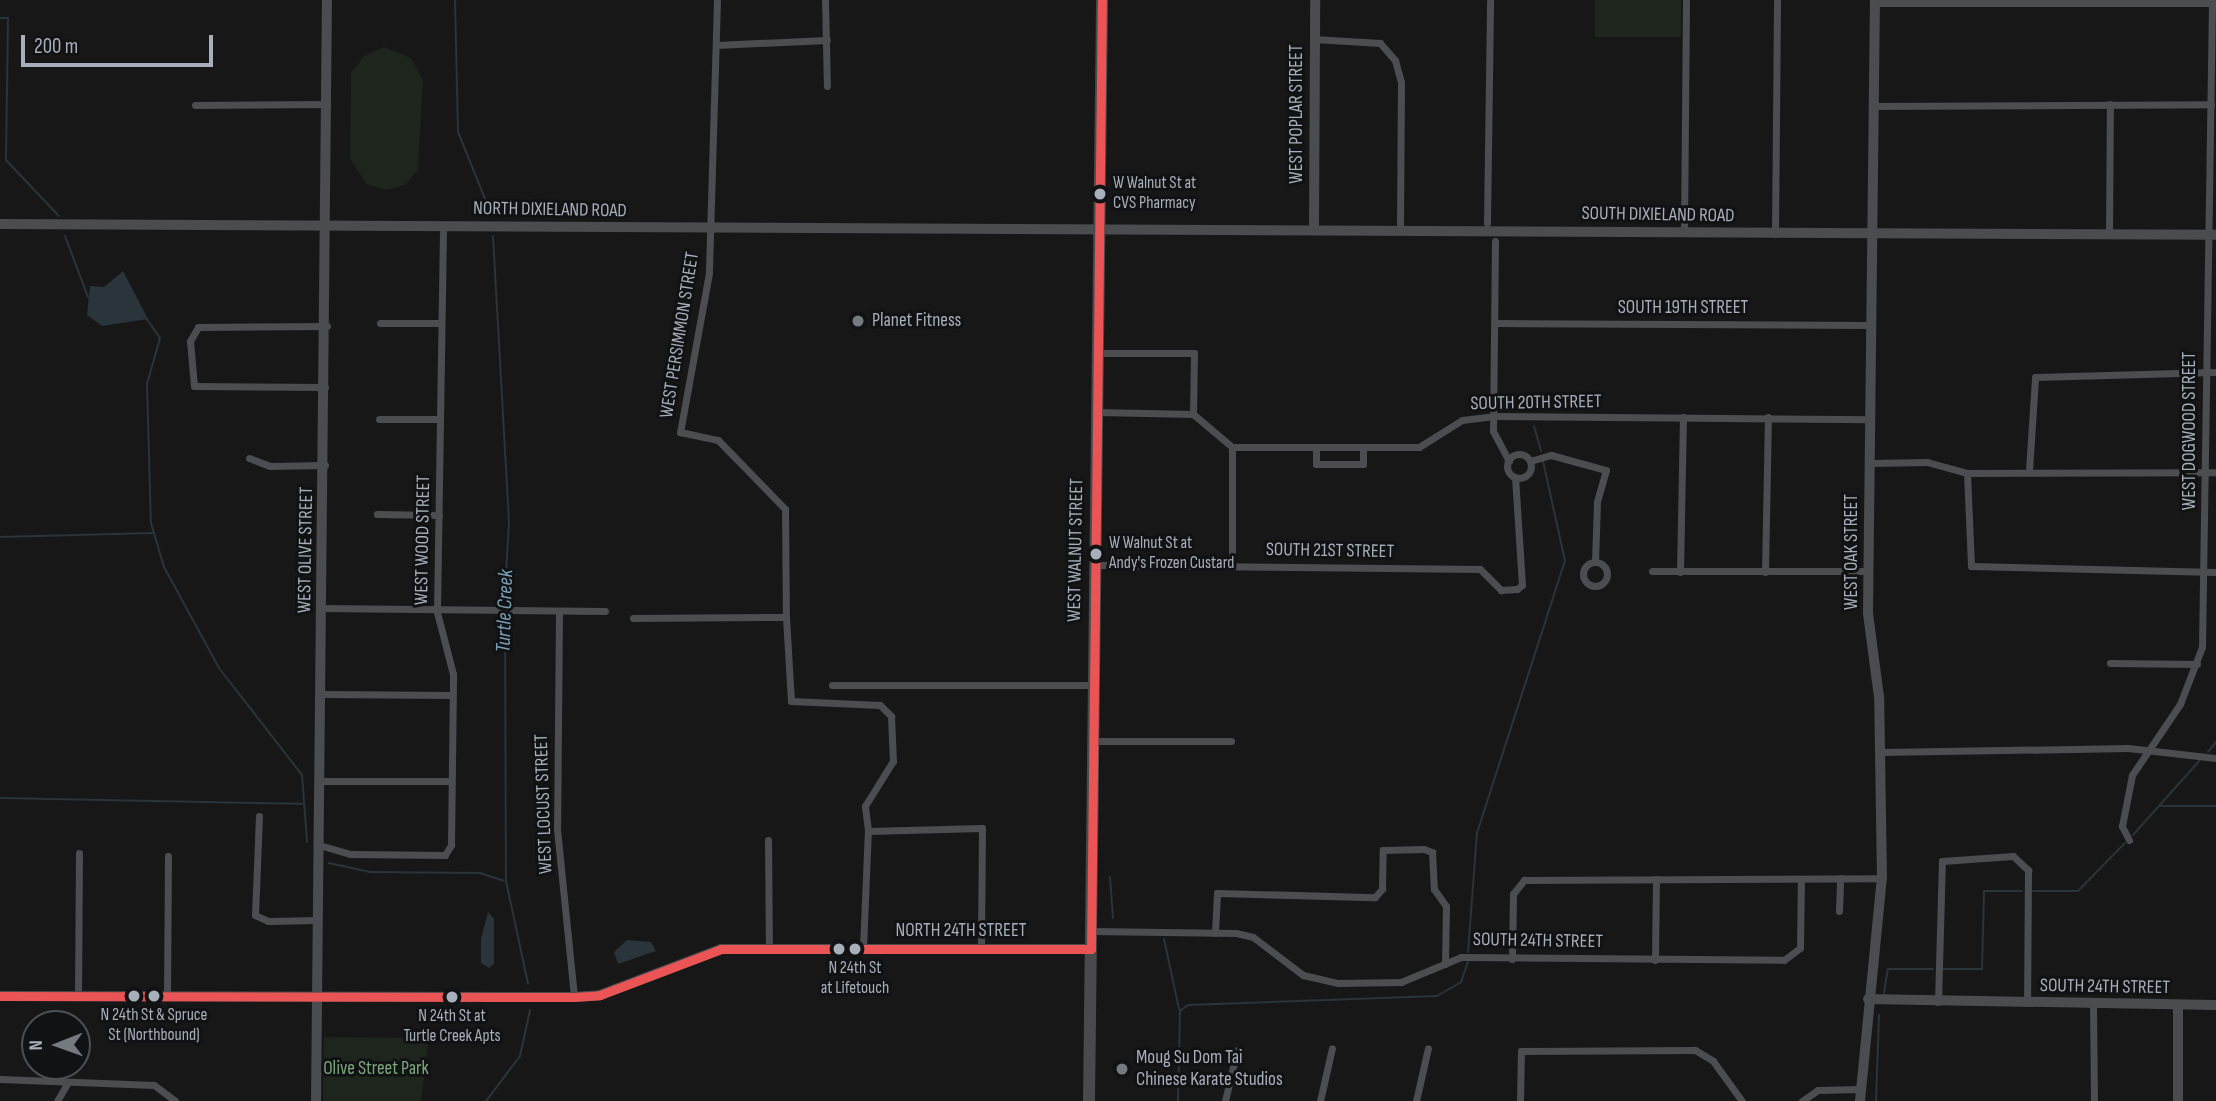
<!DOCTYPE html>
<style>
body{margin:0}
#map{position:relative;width:2216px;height:1101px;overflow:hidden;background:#171718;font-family:"Sofia Sans Condensed",sans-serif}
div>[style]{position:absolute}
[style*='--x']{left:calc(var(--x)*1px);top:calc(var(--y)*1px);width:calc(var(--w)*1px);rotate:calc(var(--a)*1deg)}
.green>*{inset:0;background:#1d251d;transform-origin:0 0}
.water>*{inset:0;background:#29343b}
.stream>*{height:2px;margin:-1px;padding:0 1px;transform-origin:1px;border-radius:1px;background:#29343b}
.street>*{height:7px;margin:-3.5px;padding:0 3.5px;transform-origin:3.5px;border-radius:3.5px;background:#4b4d51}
.street>.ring{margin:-3.5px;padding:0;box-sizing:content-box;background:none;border:7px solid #4b4d51;border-radius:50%}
.secondary>*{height:10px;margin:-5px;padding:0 5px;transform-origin:5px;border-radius:5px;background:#4a4c4f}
.primary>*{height:12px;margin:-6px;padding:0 6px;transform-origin:6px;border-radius:6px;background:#484a4c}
.bus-1>*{height:9px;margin:-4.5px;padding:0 4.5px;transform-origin:4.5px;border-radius:4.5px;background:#ea5454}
.dots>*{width:19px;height:19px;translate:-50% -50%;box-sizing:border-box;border:4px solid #111214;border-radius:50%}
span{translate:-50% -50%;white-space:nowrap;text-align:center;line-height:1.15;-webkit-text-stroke:6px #111214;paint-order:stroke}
.bus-label{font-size:17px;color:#a7afba}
.left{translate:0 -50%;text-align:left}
.street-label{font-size:19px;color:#a7afba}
.poi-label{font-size:19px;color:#a7afba}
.park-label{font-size:19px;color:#7da77c}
.water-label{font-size:21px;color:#7ba1b8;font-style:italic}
.north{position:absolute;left:21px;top:1010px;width:70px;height:70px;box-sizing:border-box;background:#111214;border:2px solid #4d5156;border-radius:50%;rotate:269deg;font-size:19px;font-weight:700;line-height:28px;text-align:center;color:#a7afba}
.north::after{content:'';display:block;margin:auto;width:24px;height:32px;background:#757a81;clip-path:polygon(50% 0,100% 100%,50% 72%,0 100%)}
.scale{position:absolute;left:21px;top:35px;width:192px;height:32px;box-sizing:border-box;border:4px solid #a7afba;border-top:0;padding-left:9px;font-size:21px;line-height:24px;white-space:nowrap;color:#a7afba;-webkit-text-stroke:5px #111214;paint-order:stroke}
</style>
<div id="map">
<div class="green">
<div style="left:1595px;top:0;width:86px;height:37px"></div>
<div style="clip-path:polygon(384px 47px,411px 58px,423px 80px,418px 170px,405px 185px,387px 190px,366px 184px,350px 158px,351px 73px,364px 56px)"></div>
<div style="clip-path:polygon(324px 1037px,415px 1038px,428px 1045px,421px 1101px,323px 1101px)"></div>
</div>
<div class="water">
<div style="clip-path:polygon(123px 271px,148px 319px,102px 326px,87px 315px,90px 286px,104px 287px)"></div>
<div style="clip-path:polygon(488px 912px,494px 919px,494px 964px,489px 968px,481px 963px,481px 939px)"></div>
<div style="clip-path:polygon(627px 940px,651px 942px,656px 951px,618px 964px,614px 952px)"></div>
</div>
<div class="stream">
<div style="--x:455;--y:0;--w:132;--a:88.7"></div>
<div style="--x:458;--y:132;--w:85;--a:67.9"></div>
<div style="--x:0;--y:18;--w:8;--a:0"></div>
<div style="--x:8;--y:18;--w:142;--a:90.8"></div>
<div style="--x:6;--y:160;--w:77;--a:46.6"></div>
<div style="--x:65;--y:236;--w:65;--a:69.3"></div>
<div style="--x:493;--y:236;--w:286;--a:86.8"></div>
<div style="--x:509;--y:522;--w:87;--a:93.3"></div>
<div style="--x:146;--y:318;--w:24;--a:55"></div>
<div style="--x:160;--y:338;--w:48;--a:105.8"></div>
<div style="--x:147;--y:384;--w:139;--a:88.4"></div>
<div style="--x:151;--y:523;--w:46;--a:73.5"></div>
<div style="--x:164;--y:567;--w:115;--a:61.4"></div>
<div style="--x:219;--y:668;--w:135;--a:52.2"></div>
<div style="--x:302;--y:775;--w:67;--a:85.7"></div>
<div style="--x:1534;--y:426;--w:26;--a:74"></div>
<div style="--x:0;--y:537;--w:153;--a:-1.5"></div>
<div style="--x:505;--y:614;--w:267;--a:89.8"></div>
<div style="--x:506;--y:881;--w:105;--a:77.9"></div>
<div style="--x:2208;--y:752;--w:13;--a:-51"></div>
<div style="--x:0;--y:798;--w:302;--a:1.1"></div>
<div style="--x:2161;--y:806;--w:55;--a:0"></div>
<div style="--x:2133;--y:835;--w:101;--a:-48.2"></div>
<div style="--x:329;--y:863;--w:42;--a:12.4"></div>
<div style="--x:370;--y:872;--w:110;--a:0.5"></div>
<div style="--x:480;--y:873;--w:25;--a:18"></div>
<div style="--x:1110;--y:877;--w:41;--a:85.8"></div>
<div style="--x:2033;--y:891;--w:45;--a:0"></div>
<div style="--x:2078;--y:891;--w:67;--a:-45.6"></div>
<div style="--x:1164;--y:939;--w:72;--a:77.9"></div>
<div style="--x:1468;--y:952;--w:119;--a:-85.7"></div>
<div style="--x:1477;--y:833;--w:286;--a:-72.1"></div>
<div style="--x:1565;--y:561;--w:102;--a:-102.4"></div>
<div style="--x:1943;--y:969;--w:39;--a:0"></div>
<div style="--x:1982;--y:969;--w:78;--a:-88.5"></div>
<div style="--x:1984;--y:891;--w:38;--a:0"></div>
<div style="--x:1884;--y:993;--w:24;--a:-81"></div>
<div style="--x:1888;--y:969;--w:45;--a:0"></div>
<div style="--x:486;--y:1101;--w:56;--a:-52.9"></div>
<div style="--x:520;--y:1056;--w:47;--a:-77.7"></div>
<div style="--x:1178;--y:1101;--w:90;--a:-88.7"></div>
<div style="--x:1180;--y:1011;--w:10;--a:-37"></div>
<div style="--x:1188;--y:1005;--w:249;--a:-2.1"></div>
<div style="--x:1437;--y:996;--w:28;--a:-30"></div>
<div style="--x:1461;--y:982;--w:21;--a:-71"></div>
<div style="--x:1876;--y:1101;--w:86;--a:-88"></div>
</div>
<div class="street">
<div style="--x:717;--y:0;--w:273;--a:91.7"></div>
<div style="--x:709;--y:273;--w:162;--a:100.3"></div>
<div style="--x:680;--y:432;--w:39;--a:12"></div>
<div style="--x:718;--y:440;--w:96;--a:45.8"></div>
<div style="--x:785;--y:509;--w:108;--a:89.5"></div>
<div style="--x:825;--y:0;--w:86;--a:88.7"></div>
<div style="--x:1875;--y:3;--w:339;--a:0"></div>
<div style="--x:1314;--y:39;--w:66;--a:3.5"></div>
<div style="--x:1380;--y:43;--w:23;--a:49"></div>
<div style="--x:1395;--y:60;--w:23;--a:75"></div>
<div style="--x:1401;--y:82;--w:147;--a:90.4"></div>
<div style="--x:716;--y:45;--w:111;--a:-2.6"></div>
<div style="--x:195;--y:105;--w:132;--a:-0.4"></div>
<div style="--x:1873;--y:106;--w:338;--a:-0.3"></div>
<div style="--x:1487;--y:223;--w:223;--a:-89.2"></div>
<div style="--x:1684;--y:232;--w:232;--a:-89.5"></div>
<div style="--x:1775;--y:234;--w:234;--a:-89.5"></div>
<div style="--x:2109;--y:235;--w:131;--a:-89.6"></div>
<div style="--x:1495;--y:241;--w:190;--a:90.6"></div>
<div style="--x:1493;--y:431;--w:34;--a:62"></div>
<div style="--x:380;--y:323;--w:60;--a:0"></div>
<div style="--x:1495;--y:323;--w:376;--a:0.3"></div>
<div style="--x:1098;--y:353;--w:96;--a:0"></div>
<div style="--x:1194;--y:353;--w:61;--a:90.9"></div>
<div style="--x:325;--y:387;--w:131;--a:-179.6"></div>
<div style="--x:194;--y:386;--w:45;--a:-95.1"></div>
<div style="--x:190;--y:341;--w:16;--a:-60"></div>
<div style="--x:198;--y:327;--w:129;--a:-0.4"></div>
<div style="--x:1097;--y:412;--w:96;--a:1.2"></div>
<div style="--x:1193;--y:414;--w:51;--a:40.2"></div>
<div style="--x:379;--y:419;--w:60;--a:0"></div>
<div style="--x:1232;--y:447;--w:187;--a:0"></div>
<div style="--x:1419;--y:447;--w:51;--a:-32.1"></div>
<div style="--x:1462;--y:420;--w:32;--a:-7"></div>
<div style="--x:1494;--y:416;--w:376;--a:0.5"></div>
<div style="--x:1232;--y:447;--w:119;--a:90"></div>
<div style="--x:1316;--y:448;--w:16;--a:90"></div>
<div style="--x:1316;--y:464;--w:47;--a:0"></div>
<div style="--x:1363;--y:464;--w:16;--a:-90"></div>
<div class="ring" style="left:1507px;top:454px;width:17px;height:17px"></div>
<div style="--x:249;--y:458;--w:22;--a:21"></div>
<div style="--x:270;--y:466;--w:55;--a:-1"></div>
<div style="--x:1530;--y:461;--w:22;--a:-16"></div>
<div style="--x:1551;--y:455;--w:57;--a:15.3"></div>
<div style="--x:1606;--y:470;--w:33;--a:106"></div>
<div style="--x:1597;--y:502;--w:60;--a:91.9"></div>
<div style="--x:1870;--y:463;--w:57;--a:-1"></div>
<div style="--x:1927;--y:462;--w:41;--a:15.4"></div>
<div style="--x:1967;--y:473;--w:249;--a:-0.2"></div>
<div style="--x:2029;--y:471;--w:94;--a:-86.3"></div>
<div style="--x:2035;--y:377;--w:181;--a:-1.6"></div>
<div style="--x:1967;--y:473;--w:93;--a:87.5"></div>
<div style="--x:1971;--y:566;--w:245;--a:1.4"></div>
<div style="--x:377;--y:514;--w:62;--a:0.9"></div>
<div class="ring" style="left:1583px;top:562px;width:17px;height:17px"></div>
<div style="--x:1095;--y:565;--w:385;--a:0.6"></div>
<div style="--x:1480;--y:569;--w:30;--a:45"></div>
<div style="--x:1501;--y:590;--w:16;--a:-4"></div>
<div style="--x:1517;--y:589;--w:6;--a:-39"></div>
<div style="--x:1522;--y:585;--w:108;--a:-93.7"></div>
<div style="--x:1652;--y:571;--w:216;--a:0"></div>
<div style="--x:1680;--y:572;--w:155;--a:-88.9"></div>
<div style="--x:1765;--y:572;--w:155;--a:-88.9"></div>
<div style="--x:322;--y:608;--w:283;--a:0.6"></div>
<div style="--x:559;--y:611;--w:218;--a:90.5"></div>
<div style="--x:557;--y:829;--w:169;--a:84.2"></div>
<div style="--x:633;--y:618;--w:153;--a:-0.4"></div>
<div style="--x:786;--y:617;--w:84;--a:86.6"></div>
<div style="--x:791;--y:701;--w:89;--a:2.6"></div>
<div style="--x:880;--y:705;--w:16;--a:45"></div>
<div style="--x:891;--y:716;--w:45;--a:87.5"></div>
<div style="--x:893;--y:761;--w:53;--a:121.9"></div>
<div style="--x:865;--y:806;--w:25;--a:83"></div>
<div style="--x:2110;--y:663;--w:87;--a:0.7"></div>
<div style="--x:832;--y:685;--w:262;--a:0"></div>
<div style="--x:321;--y:694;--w:131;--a:0.4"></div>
<div style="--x:1093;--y:741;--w:138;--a:0"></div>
<div style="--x:1881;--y:752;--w:247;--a:-0.9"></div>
<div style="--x:2128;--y:748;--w:89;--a:6.5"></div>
<div style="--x:319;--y:781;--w:132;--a:0"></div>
<div style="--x:259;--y:816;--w:99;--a:92.3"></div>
<div style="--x:255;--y:915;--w:14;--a:25"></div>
<div style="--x:268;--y:921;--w:50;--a:-1.1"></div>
<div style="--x:868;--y:831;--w:114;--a:-1.5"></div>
<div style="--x:982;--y:828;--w:122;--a:90.5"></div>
<div style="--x:768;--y:840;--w:107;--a:89.5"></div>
<div style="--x:2129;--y:840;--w:16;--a:-117"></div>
<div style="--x:2122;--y:826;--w:52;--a:-78.9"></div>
<div style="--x:2132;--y:775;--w:86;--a:-55.9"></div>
<div style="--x:2180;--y:704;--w:61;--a:-68.9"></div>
<div style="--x:2202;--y:647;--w:647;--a:-89.11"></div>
<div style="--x:319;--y:845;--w:32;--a:16"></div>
<div style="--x:350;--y:854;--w:95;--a:0.6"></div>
<div style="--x:445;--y:855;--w:12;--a:-59"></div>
<div style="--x:451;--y:845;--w:171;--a:-89.3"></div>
<div style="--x:453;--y:674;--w:64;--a:-104.5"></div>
<div style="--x:437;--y:612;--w:386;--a:-89.1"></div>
<div style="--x:1839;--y:911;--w:33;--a:-88"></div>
<div style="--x:1091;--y:931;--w:145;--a:0.8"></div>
<div style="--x:1236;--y:933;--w:17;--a:13"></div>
<div style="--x:1253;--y:937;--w:63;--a:37.2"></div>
<div style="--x:1303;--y:975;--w:36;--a:13"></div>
<div style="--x:1338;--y:983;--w:63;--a:-0.9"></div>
<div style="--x:1401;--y:982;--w:65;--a:-22.6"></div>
<div style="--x:1461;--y:957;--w:323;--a:0.5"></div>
<div style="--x:1784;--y:960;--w:20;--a:-37"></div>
<div style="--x:1800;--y:948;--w:69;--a:-89.2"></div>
<div style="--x:1215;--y:933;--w:40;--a:-87.1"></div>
<div style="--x:1217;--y:893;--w:158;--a:1.5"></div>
<div style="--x:1375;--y:897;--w:11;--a:-49"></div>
<div style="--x:1382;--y:889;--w:39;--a:-89"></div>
<div style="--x:1383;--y:850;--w:41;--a:-1.4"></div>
<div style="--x:1424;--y:849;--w:9;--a:21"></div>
<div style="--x:1432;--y:852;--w:37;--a:87"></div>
<div style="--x:1434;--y:889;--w:21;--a:55"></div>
<div style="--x:1446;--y:906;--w:58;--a:91"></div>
<div style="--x:863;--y:948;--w:117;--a:-87.6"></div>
<div style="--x:1512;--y:959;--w:65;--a:-89.1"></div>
<div style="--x:1513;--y:894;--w:18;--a:-52"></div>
<div style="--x:1524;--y:880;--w:358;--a:-0.3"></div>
<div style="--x:1655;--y:960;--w:81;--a:-89.3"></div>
<div style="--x:78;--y:996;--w:143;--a:-89.6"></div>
<div style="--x:167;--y:997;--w:141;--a:-89.6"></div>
<div style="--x:1938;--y:1002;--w:141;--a:-88.4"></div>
<div style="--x:1942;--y:861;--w:71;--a:-4"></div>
<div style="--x:2013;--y:856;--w:21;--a:43"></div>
<div style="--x:2028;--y:870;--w:133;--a:90.4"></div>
<div style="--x:2093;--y:1004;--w:97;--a:89.4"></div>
<div style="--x:0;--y:1079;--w:154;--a:2.2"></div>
<div style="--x:154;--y:1085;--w:26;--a:37"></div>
<div style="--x:57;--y:1101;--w:20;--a:-60"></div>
<div style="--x:1225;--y:1101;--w:52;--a:-76.8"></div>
<div style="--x:1320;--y:1101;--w:54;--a:-77.2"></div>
<div style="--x:1416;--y:1101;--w:54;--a:-77.2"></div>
<div style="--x:1520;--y:1101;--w:50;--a:-88.9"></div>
<div style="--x:1521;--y:1051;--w:174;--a:-0.3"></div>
<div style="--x:1695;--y:1050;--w:21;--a:31"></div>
<div style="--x:1713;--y:1061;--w:49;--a:54.1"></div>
<div style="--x:1802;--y:1101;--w:19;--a:-35"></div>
<div style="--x:1818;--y:1090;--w:42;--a:-1.4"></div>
</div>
<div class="secondary">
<div style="--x:0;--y:224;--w:2216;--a:0.28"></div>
<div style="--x:1314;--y:228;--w:228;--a:-89.7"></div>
<div style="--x:0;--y:996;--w:574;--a:0.1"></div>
<div style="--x:574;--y:997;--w:26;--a:-4"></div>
<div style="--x:600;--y:995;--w:129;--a:-20.8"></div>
<div style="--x:721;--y:949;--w:370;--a:0"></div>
<div style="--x:1868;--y:999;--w:348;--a:1"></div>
<div style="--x:316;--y:1101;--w:1101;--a:-89.43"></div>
<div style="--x:1860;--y:1101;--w:224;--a:-84.4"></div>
<div style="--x:1882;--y:878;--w:181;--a:-90.9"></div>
<div style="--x:1879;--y:697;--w:85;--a:-97.5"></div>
<div style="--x:1868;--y:613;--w:613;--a:-89.35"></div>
<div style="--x:2178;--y:1101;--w:95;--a:-90"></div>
</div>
<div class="primary">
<div style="--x:1089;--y:1101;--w:1101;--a:-89.32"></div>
</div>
<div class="bus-1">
<div style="--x:1091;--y:949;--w:949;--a:-89.34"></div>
<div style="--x:0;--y:996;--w:574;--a:0.1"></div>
<div style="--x:574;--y:997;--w:26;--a:-4"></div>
<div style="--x:600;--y:995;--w:129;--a:-20.8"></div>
<div style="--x:721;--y:949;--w:370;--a:0"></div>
</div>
<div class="dots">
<div style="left:1100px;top:194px;background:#a7afba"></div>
<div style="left:858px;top:321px;background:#757a81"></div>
<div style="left:1096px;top:554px;background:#a7afba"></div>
<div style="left:839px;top:949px;background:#a7afba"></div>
<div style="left:855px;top:949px;background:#a7afba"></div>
<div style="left:134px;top:996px;background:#a7afba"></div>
<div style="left:154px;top:996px;background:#a7afba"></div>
<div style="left:452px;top:997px;background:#a7afba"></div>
<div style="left:1122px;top:1069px;background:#757a81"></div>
</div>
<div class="bus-label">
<span class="left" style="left:1113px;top:194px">W Walnut St at<br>CVS Pharmacy</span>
<span class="left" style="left:1109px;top:554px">W Walnut St at<br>Andy's Frozen Custard</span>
<span style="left:855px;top:979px">N 24th St<br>at Lifetouch</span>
<span style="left:154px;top:1026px">N 24th St &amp; Spruce<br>St (Northbound)</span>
<span style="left:452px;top:1027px">N 24th St at<br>Turtle Creek Apts</span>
</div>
<div class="street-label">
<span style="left:1297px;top:114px;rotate:-90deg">WEST POPLAR STREET</span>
<span style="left:550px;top:210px;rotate:1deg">NORTH DIXIELAND ROAD</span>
<span style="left:1658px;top:215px;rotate:1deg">SOUTH DIXIELAND ROAD</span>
<span style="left:1683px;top:308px">SOUTH 19TH STREET</span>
<span style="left:680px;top:335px;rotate:-81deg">WEST PERSIMMON STREET</span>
<span style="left:1536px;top:403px;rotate:-1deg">SOUTH 20TH STREET</span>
<span style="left:2190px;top:431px;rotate:-90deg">WEST DOGWOOD STREET</span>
<span style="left:423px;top:540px;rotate:-89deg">WEST WOOD STREET</span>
<span style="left:306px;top:550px;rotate:-89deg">WEST OLIVE STREET</span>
<span style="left:1076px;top:550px;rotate:-89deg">WEST WALNUT STREET</span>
<span style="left:1330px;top:551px;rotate:1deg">SOUTH 21ST STREET</span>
<span style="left:1852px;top:552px;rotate:-90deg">WEST OAK STREET</span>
<span style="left:544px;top:804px;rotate:-92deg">WEST LOCUST STREET</span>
<span style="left:961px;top:931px">NORTH 24TH STREET</span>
<span style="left:1538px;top:941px;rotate:1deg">SOUTH 24TH STREET</span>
<span style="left:2105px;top:987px;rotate:1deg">SOUTH 24TH STREET</span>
</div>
<div class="poi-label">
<span class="left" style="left:872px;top:321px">Planet Fitness</span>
<span class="left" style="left:1136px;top:1069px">Moug Su Dom Tai<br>Chinese Karate Studios</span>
</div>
<div class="park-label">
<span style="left:376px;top:1069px">Olive Street Park</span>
</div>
<div class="water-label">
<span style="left:505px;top:611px;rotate:-88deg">Turtle Creek</span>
</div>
<div class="north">N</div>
<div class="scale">200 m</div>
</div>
